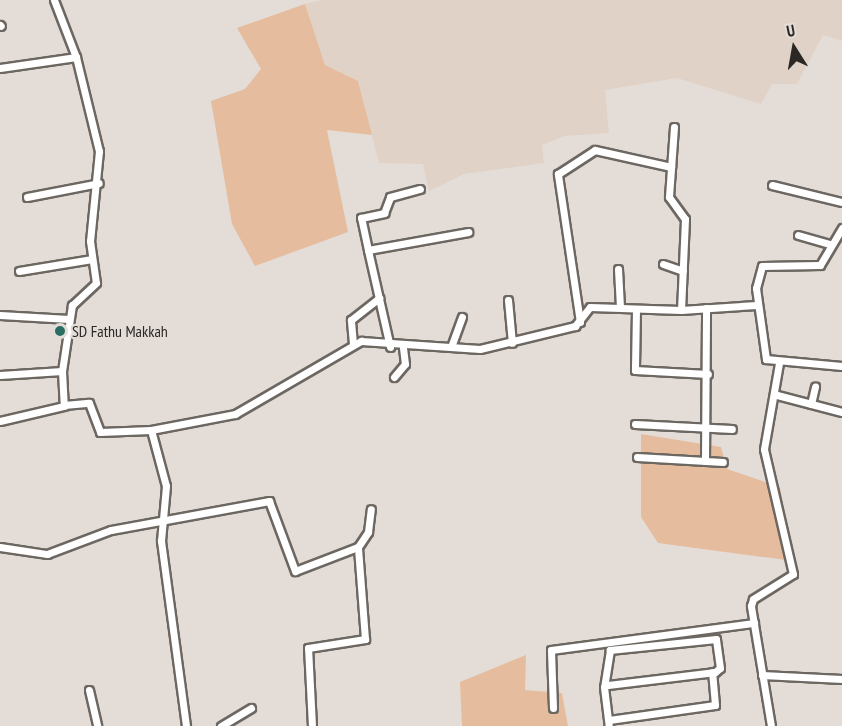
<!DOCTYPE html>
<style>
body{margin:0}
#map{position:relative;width:842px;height:726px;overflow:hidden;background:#e4ddd7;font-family:"PT Sans Narrow",sans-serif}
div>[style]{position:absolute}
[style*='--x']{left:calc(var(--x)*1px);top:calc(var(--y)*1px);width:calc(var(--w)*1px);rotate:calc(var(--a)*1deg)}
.built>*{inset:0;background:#e0d2c7}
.green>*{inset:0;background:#e5bd9e}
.roads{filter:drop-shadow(2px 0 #6d6762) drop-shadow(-2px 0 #6d6762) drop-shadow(0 2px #6d6762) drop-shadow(0 -2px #6d6762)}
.street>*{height:7px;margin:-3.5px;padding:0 3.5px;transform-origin:3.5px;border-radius:3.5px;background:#fff}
.dots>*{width:16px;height:16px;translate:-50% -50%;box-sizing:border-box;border:3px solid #e4ddd7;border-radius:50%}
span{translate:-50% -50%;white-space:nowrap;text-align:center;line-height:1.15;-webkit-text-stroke:4.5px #e4ddd7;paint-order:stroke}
.poi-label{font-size:16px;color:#2a2725}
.left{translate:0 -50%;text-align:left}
.north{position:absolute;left:764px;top:18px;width:60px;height:60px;-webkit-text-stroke:4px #e4ddd7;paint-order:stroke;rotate:349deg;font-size:16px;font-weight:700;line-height:24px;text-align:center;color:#2a2725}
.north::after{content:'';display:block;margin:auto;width:21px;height:27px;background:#2a2725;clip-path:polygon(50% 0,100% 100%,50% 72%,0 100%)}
</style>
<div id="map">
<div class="built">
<div style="clip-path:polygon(322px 0,842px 0,842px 41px,823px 35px,797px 84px,772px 84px,761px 104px,677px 78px,605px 90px,609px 133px,565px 136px,542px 145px,544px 163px,464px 174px,429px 191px,423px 164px,379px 163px,358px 81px,325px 65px,305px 4px)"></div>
</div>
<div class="green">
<div style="clip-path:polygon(305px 4px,325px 65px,358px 81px,372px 135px,327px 130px,348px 232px,255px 266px,232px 224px,211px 101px,245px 89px,261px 69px,237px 28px)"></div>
<div style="clip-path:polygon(641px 434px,721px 447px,727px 469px,780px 487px,793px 561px,658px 543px,641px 517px)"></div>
<div style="clip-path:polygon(526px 655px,525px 690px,562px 693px,568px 726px,462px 726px,460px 682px)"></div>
</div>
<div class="roads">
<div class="street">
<div style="--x:54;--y:0;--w:61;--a:68.9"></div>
<div style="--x:0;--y:25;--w:1;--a:45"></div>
<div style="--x:0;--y:68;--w:77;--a:-8.2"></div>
<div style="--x:76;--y:57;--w:97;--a:76.3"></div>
<div style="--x:99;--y:151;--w:90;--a:95.7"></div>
<div style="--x:90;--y:241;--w:42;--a:81.9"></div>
<div style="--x:96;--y:283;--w:33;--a:137"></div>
<div style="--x:72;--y:305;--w:67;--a:98.6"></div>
<div style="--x:62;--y:371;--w:34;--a:87"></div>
<div style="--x:64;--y:405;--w:25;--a:-5"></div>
<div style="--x:89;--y:403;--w:31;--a:69"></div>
<div style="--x:100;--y:432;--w:51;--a:-2.2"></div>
<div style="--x:151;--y:430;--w:58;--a:75"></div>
<div style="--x:166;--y:486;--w:55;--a:95.2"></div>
<div style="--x:161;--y:541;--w:187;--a:82.3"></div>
<div style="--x:674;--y:127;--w:70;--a:94.1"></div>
<div style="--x:669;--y:197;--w:27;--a:54"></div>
<div style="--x:685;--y:219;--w:91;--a:92.5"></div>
<div style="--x:772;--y:185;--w:72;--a:13.7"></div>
<div style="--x:27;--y:197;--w:73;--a:-11"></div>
<div style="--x:842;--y:228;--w:43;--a:120.7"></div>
<div style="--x:820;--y:265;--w:58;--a:179"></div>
<div style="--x:762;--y:266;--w:23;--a:105"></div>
<div style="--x:756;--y:288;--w:72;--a:82"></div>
<div style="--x:766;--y:359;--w:76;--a:5.3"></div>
<div style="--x:798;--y:235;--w:35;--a:16"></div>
<div style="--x:368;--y:250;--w:33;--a:-102"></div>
<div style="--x:361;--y:218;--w:24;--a:-12"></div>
<div style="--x:384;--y:213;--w:17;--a:-69"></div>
<div style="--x:390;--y:197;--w:31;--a:-15"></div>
<div style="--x:663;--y:264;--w:21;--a:19"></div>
<div style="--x:618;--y:269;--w:38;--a:87"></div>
<div style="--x:19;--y:271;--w:74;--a:-9.3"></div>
<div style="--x:508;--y:300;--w:43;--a:84.7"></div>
<div style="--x:636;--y:310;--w:60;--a:91"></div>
<div style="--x:635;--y:370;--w:73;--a:3.1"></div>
<div style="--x:0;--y:315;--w:69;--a:3.3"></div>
<div style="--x:580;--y:322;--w:150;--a:-98.5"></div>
<div style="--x:558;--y:174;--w:44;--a:-33"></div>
<div style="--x:595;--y:150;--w:78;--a:12.6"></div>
<div style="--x:353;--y:344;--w:24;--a:-95"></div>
<div style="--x:351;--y:320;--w:36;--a:-38"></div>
<div style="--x:390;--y:347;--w:99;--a:-102.8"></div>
<div style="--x:368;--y:250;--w:102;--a:-10.2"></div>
<div style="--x:451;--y:347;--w:32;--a:-70"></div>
<div style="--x:0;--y:375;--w:62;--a:-3.7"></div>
<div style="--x:394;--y:377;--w:17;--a:-50"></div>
<div style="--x:405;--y:364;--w:17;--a:-97"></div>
<div style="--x:777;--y:395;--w:67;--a:14.7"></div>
<div style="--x:811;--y:404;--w:18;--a:-77"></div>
<div style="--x:0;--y:421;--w:66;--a:-13.2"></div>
<div style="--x:635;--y:424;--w:97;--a:3"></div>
<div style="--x:151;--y:430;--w:86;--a:-10.8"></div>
<div style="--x:235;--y:414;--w:146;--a:-30.1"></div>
<div style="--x:361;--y:341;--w:119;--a:3.8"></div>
<div style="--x:480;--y:349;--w:98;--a:-13.6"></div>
<div style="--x:575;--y:326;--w:24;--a:-52"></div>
<div style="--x:590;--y:307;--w:91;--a:1.9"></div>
<div style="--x:681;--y:310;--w:76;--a:-3.8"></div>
<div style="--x:637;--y:457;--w:86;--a:3.3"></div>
<div style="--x:705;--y:461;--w:153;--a:-89.6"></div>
<div style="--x:0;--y:547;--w:48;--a:8.5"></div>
<div style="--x:47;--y:554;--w:68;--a:-20.6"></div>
<div style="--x:111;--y:530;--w:161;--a:-10.4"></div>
<div style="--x:269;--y:501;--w:75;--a:69.6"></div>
<div style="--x:295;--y:571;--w:67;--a:-20.9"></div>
<div style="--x:762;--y:675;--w:80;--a:2.9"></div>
<div style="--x:608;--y:685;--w:108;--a:-6.9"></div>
<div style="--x:715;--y:672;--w:6;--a:-39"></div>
<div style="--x:720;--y:668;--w:29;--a:-98"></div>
<div style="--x:716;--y:639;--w:107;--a:174.1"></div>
<div style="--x:610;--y:650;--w:37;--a:99"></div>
<div style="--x:604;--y:687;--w:39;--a:83"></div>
<div style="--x:89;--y:690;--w:37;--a:77"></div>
<div style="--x:553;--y:708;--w:58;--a:-92"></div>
<div style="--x:551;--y:650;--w:205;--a:-7.6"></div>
<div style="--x:609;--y:720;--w:107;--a:-8.1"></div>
<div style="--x:715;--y:705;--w:33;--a:-95"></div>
<div style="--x:221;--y:726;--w:35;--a:-31"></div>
<div style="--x:312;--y:726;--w:78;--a:-92.9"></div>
<div style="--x:308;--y:648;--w:58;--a:-9"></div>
<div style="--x:365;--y:639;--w:92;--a:-94.4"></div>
<div style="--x:358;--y:547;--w:18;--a:-56"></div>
<div style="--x:368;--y:532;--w:23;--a:-83"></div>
<div style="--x:771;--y:726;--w:122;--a:-99.5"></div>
<div style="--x:751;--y:606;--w:7;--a:-74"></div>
<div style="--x:753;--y:599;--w:47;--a:-32"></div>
<div style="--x:793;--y:574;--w:128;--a:-103.1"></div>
<div style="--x:764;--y:449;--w:87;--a:-80.1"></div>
</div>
</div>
<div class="dots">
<div style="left:60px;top:331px;background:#296e63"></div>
</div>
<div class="poi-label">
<span class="left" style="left:72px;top:331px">SD Fathu Makkah</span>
</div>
<div class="north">U</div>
</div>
